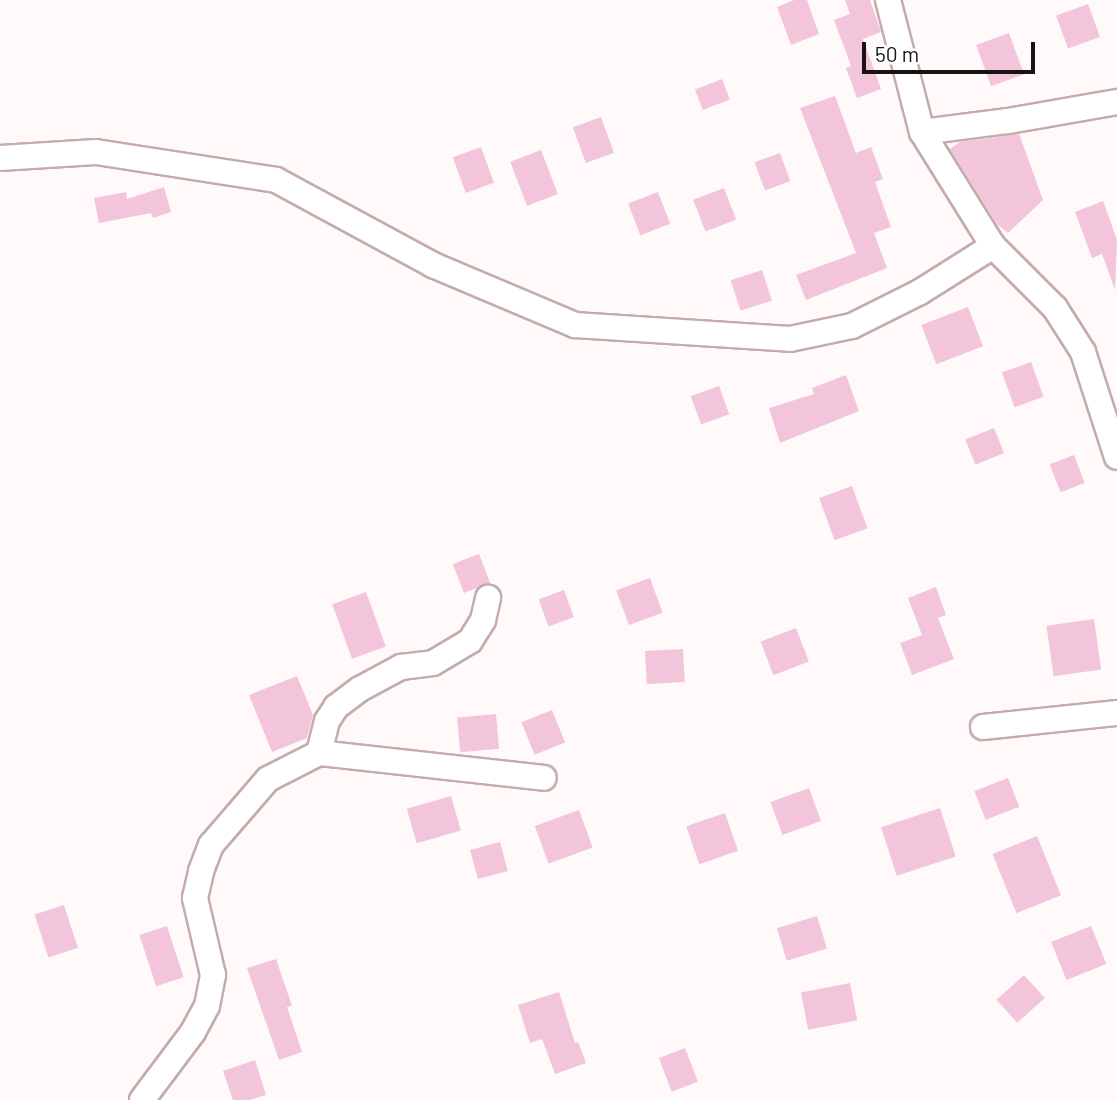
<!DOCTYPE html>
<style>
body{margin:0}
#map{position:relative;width:1117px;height:1100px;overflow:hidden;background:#fff9f9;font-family:Barlow,sans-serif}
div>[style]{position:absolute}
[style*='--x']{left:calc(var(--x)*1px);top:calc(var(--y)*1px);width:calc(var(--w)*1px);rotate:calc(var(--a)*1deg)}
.building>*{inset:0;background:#f2c5db;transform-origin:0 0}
.roads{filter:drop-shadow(2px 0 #c4abac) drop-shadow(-2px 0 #c4abac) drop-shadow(0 2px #c4abac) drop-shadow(0 -2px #c4abac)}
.minor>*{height:24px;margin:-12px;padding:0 12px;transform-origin:12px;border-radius:12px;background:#fff}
span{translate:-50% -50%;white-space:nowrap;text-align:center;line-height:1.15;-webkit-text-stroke:5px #fff;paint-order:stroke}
.scale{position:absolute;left:862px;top:42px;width:173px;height:32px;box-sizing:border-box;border:4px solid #1a1111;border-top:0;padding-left:9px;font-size:21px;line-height:24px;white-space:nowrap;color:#1a1111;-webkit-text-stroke:5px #fff;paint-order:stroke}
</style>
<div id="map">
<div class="building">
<div style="clip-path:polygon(794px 0,807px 0,819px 34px,791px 45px,777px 7px)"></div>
<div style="clip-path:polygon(845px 0,870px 0,881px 32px,863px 39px,881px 89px,857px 98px,846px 68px,851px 66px,834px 20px,850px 14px)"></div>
<div style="left:1088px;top:4px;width:35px;height:34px;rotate:70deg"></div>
<div style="left:1009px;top:33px;width:44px;height:35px;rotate:70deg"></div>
<div style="left:722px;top:79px;width:22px;height:29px;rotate:69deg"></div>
<div style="clip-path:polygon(835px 96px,856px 153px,871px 147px,883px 179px,875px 182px,891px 227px,874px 233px,887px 268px,806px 300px,796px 275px,856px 253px,800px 108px)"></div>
<div style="left:601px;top:117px;width:38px;height:30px;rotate:70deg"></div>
<div style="clip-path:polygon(1019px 134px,1043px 200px,1008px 233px,997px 224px,950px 149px,960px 142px)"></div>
<div style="left:481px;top:147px;width:38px;height:30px;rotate:70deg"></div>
<div style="left:541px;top:150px;width:47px;height:33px;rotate:69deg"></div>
<div style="left:780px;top:153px;width:30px;height:27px;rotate:70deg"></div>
<div style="clip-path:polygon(164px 187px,171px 212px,153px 218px,151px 213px,99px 223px,94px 198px,126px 192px,127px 199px)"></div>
<div style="left:724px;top:188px;width:34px;height:33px;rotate:69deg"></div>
<div style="left:658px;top:192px;width:34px;height:32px;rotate:69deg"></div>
<div style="clip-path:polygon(1103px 201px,1117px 240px,1115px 290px,1102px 254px,1092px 258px,1075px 212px)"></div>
<div style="left:762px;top:270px;width:32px;height:33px;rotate:72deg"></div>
<div style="left:968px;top:307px;width:42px;height:50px;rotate:69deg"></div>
<div style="left:1031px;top:362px;width:37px;height:31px;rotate:70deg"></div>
<div style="clip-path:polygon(846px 375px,859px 411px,780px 443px,769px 408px,814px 394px,812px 388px)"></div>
<div style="left:719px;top:386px;width:30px;height:30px;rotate:70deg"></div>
<div style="left:994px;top:428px;width:27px;height:31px;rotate:68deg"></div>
<div style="left:1074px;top:455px;width:30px;height:26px;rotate:69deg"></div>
<div style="left:852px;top:486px;width:45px;height:35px;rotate:70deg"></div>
<div style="left:479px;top:554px;width:31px;height:28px;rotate:69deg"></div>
<div style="left:650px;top:578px;width:37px;height:36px;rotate:70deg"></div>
<div style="clip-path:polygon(936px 587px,946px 615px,938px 618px,954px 659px,912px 675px,900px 643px,922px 635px,908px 598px)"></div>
<div style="left:564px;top:590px;width:29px;height:27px;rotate:70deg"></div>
<div style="left:366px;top:592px;width:58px;height:36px;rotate:70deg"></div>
<div style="left:1094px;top:619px;width:51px;height:48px;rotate:82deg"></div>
<div style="left:796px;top:628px;width:36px;height:38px;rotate:69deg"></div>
<div style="left:683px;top:649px;width:33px;height:38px;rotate:87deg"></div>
<div style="clip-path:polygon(297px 676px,313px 715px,307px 738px,272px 752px,249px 695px)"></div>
<div style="left:552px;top:710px;width:35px;height:33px;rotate:68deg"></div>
<div style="left:496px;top:714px;width:35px;height:39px;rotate:85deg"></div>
<div style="left:1008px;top:778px;width:31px;height:36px;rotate:69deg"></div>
<div style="left:809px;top:788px;width:35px;height:41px;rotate:70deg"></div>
<div style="left:451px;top:796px;width:36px;height:46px;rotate:74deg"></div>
<div style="left:940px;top:808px;width:51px;height:62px;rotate:72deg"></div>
<div style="left:579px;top:810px;width:40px;height:47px;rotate:70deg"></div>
<div style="left:725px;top:813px;width:40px;height:41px;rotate:71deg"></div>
<div style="left:1037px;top:836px;width:64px;height:48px;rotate:68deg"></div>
<div style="left:500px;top:842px;width:30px;height:31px;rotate:75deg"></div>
<div style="left:64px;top:905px;width:45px;height:31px;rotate:72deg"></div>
<div style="left:817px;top:916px;width:34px;height:42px;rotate:73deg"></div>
<div style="left:167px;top:926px;width:54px;height:29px;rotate:72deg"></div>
<div style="left:1091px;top:926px;width:41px;height:43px;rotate:68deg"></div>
<div style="clip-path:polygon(276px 959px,292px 1006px,287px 1007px,302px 1052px,279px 1060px,247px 968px)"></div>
<div style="left:1024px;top:975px;width:31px;height:37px;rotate:48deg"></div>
<div style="left:850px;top:983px;width:38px;height:50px;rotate:79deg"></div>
<div style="clip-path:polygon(559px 992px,575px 1043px,578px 1042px,586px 1063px,555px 1074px,542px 1039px,530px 1043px,518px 1005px)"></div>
<div style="left:685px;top:1048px;width:36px;height:28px;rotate:69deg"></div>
<div style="clip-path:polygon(255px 1060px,266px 1095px,250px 1100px,233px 1100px,223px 1071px)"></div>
</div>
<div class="roads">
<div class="minor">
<div style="--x:888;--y:0;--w:136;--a:75.6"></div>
<div style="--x:922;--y:132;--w:134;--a:58.1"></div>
<div style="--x:993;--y:246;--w:88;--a:45"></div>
<div style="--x:1055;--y:308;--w:52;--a:57.5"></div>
<div style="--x:1083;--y:352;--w:110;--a:72.1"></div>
<div style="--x:922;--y:132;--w:87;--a:-7.3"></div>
<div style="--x:1008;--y:121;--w:111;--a:-9.9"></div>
<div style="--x:0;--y:158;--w:96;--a:-3.6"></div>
<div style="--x:96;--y:152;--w:182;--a:8.8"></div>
<div style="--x:276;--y:180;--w:179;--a:28.4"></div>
<div style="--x:433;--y:265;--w:154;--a:22.9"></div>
<div style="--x:575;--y:325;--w:215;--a:3.7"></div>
<div style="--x:790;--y:339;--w:63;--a:-11.8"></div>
<div style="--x:852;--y:326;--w:76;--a:-26.6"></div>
<div style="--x:920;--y:292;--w:86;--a:-32.2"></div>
<div style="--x:983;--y:727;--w:135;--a:-6"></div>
<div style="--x:319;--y:753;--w:33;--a:-76"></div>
<div style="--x:327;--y:721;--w:17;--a:-57"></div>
<div style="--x:336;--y:707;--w:30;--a:-37"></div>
<div style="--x:360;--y:689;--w:47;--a:-28.2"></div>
<div style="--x:401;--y:667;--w:32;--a:-7"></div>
<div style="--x:433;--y:663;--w:43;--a:-30.7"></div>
<div style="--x:470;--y:641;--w:25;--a:-58"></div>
<div style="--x:483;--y:620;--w:23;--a:-77"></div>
<div style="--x:142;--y:1100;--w:85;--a:-53.1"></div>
<div style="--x:193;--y:1032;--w:30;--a:-62"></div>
<div style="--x:207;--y:1006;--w:32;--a:-79"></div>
<div style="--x:213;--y:975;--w:79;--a:-103.2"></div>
<div style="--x:195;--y:898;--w:28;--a:-77"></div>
<div style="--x:201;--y:871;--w:28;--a:-69"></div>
<div style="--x:211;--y:845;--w:87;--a:-49.2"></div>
<div style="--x:268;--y:779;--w:57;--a:-27"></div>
<div style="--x:319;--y:753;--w:226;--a:6.3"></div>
</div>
</div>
<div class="scale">50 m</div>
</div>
